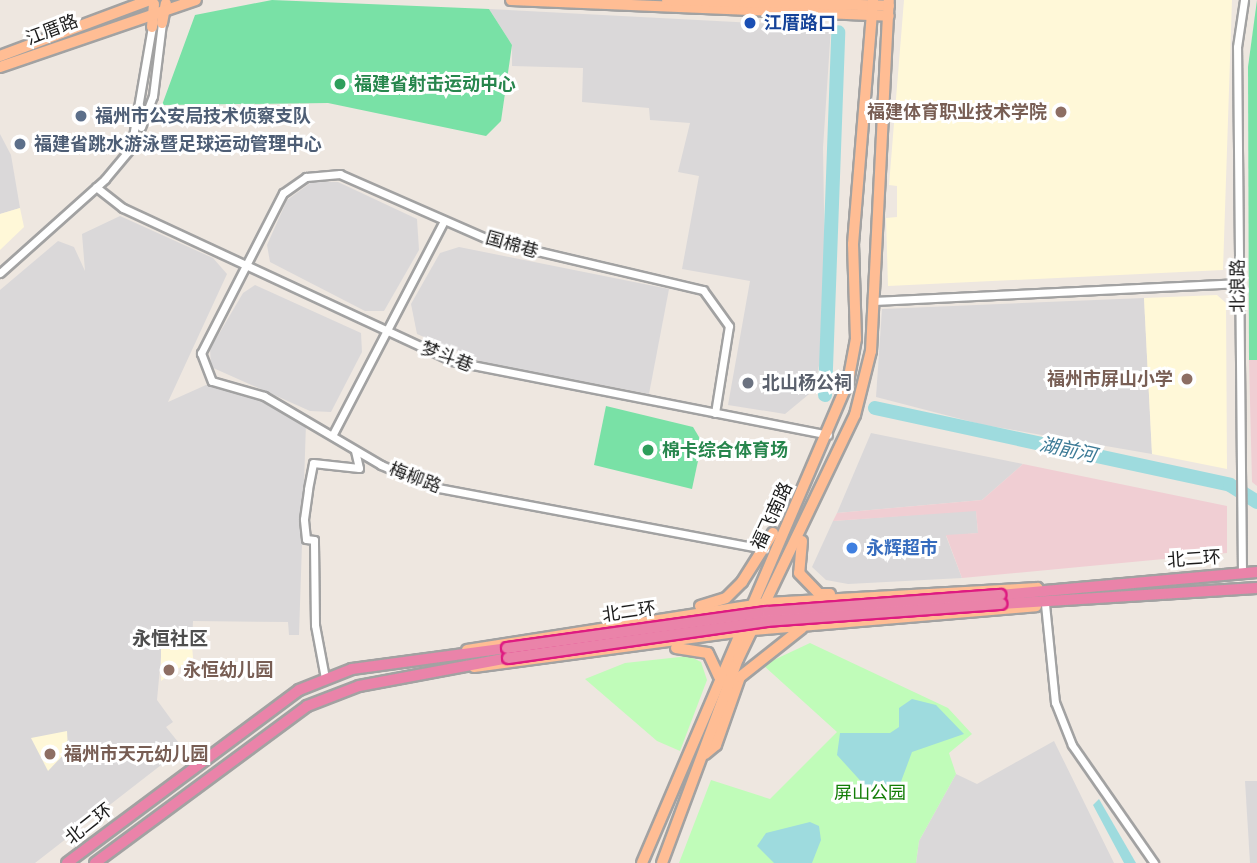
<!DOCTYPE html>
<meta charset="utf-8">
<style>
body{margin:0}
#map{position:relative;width:1257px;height:863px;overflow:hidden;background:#eee7e0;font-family:Inter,"Noto Sans SC",sans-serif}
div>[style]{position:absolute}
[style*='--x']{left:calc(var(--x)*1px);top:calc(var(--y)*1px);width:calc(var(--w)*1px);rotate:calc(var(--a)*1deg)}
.residential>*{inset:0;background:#dad8d9}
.commercial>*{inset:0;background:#f0ced3}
.education>*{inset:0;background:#fff8d8}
.park>*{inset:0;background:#c0fcb9}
.pitch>*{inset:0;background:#79e1a6}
.water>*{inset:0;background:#9edbde}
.river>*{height:14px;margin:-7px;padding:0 7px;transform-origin:7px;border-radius:7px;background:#9edbde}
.roads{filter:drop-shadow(2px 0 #a2a2a2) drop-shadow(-2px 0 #a2a2a2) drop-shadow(0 2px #a2a2a2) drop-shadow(0 -2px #a2a2a2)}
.minor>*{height:7px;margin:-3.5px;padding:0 3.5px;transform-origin:3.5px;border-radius:3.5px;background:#fff}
.major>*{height:10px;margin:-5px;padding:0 5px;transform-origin:5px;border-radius:5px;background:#ffbd94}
.highway>*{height:10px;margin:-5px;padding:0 5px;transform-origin:5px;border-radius:5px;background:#ea83a9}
.bridges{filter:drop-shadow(2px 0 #de1b81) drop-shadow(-2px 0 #de1b81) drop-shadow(0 2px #de1b81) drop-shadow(0 -2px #de1b81)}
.highway-bridge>*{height:10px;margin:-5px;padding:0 5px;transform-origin:5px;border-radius:5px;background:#ea83a9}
.dots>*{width:19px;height:19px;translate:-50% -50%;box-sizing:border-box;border:4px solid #fff;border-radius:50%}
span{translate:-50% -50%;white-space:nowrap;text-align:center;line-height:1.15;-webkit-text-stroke:6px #fff;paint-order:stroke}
.transit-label{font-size:18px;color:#164399;font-weight:700}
.left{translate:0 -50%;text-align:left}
.street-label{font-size:18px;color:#1b1b1b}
.leisure-label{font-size:18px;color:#27864d;font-weight:700}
.education-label{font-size:18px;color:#785e54;font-weight:700}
.right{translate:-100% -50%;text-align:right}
.service-label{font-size:18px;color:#4e5e75;font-weight:700}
.worship-label{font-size:18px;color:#5b616d;font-weight:700}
.shop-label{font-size:18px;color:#366cbe;font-weight:700}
.park-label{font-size:18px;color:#127d06}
.water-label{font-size:19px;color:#3c7a96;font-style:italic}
.neighbourhood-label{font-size:19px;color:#4e4e4e;font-weight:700}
</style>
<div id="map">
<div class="residential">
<div style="clip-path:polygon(489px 9px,831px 27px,823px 148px,826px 331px,814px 390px,785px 414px,728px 405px,750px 281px,682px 269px,699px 176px,678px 172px,690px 123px,650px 120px,649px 108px,582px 102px,583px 68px,512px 66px,512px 45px)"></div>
<div style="clip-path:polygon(0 134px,11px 155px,20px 208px,0 214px)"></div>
<div style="clip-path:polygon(313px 181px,338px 182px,417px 219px,419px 250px,384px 311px,365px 311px,270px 262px,267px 245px,287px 200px)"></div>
<div style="clip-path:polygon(120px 216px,213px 258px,227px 274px,168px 402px,206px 385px,238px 386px,306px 423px,299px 635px,289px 635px,288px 622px,193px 621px,192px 645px,162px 646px,157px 700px,173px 722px,166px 727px,183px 748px,35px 863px,0 863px,0 290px,58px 241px,74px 247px,85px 271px,82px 234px)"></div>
<div style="clip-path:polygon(459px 247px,669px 289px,649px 394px,482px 362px,417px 334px,411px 304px,440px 253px)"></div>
<div style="clip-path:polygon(255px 285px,361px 333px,362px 352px,331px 412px,310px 411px,211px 367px,210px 349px,243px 293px)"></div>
<div style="clip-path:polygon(1144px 298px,1152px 454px,984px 425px,876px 397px,882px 309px)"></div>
<div style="clip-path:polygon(871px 433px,1023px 464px,982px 500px,837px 513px)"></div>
<div style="clip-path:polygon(976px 510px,978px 533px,946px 536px,962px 578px,848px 584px,826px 580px,812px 567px,833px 521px)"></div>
<div style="clip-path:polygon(1054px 741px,1114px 863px,916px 863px,919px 841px,956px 774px,977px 784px)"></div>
<div style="clip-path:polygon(1245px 781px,1257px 781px,1257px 863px,1250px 863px)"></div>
</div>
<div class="commercial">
<div style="clip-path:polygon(1249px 360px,1257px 360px,1257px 486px,1252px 482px)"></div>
<div style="clip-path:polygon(1023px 464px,1227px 506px,1227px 553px,962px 578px,946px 535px,978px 533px,976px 511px,833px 521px,837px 513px,982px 500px)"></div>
</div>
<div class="education">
<div style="clip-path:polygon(904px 0,1232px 0,1223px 270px,888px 286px,886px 218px,897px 217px,897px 186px,889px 185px)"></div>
<div style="clip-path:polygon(20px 208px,24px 227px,0 250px,0 214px)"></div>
<div style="clip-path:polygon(1217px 295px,1226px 303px,1227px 469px,1152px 454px,1144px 298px)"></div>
<div style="clip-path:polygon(192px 645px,193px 658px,161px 681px,161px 646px)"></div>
<div style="clip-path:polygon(67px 731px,68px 750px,48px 771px,31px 738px)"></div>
</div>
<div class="park">
<div style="clip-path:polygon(810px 643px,948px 708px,972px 734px,949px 753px,956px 774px,919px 841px,916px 863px,679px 863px,711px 780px,770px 799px,837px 732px,763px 665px)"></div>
<div style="clip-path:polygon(689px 656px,701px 662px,707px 680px,680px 751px,657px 741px,585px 679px,625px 663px)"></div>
</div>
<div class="pitch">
<div style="clip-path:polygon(272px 0,489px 9px,512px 45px,501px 121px,486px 136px,328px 103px,162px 105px,195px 15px)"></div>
<div style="clip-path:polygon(1257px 0,1257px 360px,1249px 360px,1248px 67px)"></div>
<div style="clip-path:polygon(606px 406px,693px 427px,702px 442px,692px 489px,594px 465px)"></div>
</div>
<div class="water">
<div style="clip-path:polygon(912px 699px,936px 705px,964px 734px,912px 752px,899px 787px,888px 794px,867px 788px,837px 755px,840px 733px,890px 733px,899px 727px,899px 708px)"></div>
<div style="clip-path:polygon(1099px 799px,1136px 863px,1124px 863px,1093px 805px)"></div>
<div style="clip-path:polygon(810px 822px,819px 826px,821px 840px,812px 863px,774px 863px,757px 846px,766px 833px)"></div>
</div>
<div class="river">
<div style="--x:825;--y:395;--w:363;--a:-87.9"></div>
<div style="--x:875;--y:408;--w:363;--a:12.2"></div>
<div style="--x:1230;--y:485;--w:32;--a:32"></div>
</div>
<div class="roads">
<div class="minor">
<div style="--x:141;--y:127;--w:33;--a:-69"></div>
<div style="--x:153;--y:96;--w:74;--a:-83"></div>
<div style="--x:96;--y:187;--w:34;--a:38"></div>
<div style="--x:123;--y:208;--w:363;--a:24.9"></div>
<div style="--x:452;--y:361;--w:383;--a:11.1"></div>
<div style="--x:0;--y:273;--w:141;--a:-41.8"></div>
<div style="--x:105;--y:179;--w:40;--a:-50"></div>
<div style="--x:131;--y:148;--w:123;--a:-80.2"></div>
<div style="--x:872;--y:301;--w:366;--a:-2.8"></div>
<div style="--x:715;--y:413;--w:88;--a:-80.9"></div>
<div style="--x:729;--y:326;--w:44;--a:-125.8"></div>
<div style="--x:703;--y:290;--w:219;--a:-166.8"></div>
<div style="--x:490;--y:240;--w:164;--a:-156.3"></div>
<div style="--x:340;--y:174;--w:34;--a:175"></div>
<div style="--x:306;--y:177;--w:28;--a:145"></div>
<div style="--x:283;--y:193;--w:180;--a:117.1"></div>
<div style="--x:201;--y:353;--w:30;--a:69"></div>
<div style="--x:212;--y:381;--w:54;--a:16.1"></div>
<div style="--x:264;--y:396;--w:136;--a:30.5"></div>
<div style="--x:381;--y:465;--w:56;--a:22.9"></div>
<div style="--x:433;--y:487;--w:338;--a:10.6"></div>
<div style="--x:333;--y:434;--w:240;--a:-62.5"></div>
<div style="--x:1242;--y:573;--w:526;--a:-90.54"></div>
<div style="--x:1237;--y:47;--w:48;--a:-81.5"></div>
<div style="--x:1045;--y:604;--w:99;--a:84.2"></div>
<div style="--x:1055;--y:702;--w:46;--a:68.4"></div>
<div style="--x:1072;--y:745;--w:144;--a:55.2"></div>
<div style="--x:325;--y:678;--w:54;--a:-100.7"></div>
<div style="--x:315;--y:625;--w:85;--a:-90.7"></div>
<div style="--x:314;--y:540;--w:8;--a:-173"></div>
<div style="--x:306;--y:539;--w:20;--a:-96"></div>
<div style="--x:304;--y:519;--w:30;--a:-82"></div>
<div style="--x:308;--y:489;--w:26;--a:-79"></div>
<div style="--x:313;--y:463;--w:46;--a:6.2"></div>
<div style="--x:359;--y:468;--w:18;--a:-103"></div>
</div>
<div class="major">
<div style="--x:511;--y:0;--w:378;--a:2.4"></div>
<div style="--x:667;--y:0;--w:222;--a:1.5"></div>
<div style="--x:162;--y:23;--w:20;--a:-79"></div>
<div style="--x:152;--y:27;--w:23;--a:-85"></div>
<div style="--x:0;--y:56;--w:160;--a:-20.5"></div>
<div style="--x:0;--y:67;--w:207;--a:-18.9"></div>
<div style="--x:802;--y:541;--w:32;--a:95"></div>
<div style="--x:799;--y:573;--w:29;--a:46"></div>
<div style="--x:819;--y:594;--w:11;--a:0"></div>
<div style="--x:700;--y:606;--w:27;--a:-17"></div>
<div style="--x:726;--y:598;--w:23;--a:-45"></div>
<div style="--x:742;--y:582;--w:58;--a:-57.7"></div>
<div style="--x:676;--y:648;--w:32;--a:9"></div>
<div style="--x:708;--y:653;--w:26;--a:65"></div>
<div style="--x:467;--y:650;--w:304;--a:-8.9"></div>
<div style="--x:767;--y:603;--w:271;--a:-3.2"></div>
<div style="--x:474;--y:667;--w:281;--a:-7.6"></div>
<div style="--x:753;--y:630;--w:284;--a:-4.8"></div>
<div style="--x:705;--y:754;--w:14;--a:-39"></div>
<div style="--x:716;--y:745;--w:72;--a:-70.6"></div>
<div style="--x:740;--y:677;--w:79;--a:-38.3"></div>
<div style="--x:642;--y:863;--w:523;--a:-66.82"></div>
<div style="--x:848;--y:382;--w:44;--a:-79.5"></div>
<div style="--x:856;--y:339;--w:95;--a:-91.8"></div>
<div style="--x:853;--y:244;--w:245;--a:-85.3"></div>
<div style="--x:662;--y:863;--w:218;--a:-69.6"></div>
<div style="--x:738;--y:659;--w:271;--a:-64.4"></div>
<div style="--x:855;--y:415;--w:66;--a:-76"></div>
<div style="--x:871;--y:351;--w:351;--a:-87.1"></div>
</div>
<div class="highway">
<div style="--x:1000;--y:595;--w:258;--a:-5.1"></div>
<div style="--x:1001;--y:604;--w:256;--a:-3.6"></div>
<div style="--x:67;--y:863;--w:289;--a:-36.7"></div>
<div style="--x:299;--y:690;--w:57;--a:-21.6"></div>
<div style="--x:352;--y:669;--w:156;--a:-7.7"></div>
<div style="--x:95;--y:863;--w:264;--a:-36.5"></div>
<div style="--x:307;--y:706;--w:56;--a:-21"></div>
<div style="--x:359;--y:686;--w:152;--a:-10.6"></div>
</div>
</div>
<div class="bridges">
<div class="highway-bridge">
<div style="--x:507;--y:648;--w:262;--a:-7.9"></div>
<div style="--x:767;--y:612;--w:234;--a:-4.2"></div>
<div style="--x:508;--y:658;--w:262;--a:-8.1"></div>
<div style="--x:767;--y:621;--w:235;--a:-4.2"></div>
</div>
</div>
<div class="dots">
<div style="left:750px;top:23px;background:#1a4fb4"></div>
<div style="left:340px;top:84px;background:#2e9e5b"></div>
<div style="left:1061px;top:112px;background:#8d6e63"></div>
<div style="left:81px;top:116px;background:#5c6f8a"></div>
<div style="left:20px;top:144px;background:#5c6f8a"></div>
<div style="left:1187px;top:379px;background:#8d6e63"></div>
<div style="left:748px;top:383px;background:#6b7280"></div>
<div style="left:648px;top:450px;background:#2e9e5b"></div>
<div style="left:852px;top:548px;background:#3f7fe0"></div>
<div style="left:169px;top:670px;background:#8d6e63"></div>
<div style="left:50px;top:754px;background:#8d6e63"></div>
</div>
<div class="transit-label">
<span class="left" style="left:764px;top:23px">江厝路口</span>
</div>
<div class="street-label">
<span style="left:52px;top:30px;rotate:-21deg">江厝路</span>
<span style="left:512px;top:245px;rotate:16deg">国棉巷</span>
<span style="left:1238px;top:286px;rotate:-90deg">北浪路</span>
<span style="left:447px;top:357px;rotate:21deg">梦斗巷</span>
<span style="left:415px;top:478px;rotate:21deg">梅柳路</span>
<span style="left:772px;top:516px;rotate:-65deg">福飞南路</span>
<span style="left:1194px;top:559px;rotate:-4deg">北二环</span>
<span style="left:629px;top:612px;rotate:-8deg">北二环</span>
<span style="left:89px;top:824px;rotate:-38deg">北二环</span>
</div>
<div class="leisure-label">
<span class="left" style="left:354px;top:84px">福建省射击运动中心</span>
<span class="left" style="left:662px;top:450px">棉卡综合体育场</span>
</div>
<div class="education-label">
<span class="right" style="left:1047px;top:112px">福建体育职业技术学院</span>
<span class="right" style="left:1173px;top:379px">福州市屏山小学</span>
<span class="left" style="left:183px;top:670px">永恒幼儿园</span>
<span class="left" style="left:64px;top:754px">福州市天元幼儿园</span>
</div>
<div class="service-label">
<span class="left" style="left:95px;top:116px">福州市公安局技术侦察支队</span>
<span class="left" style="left:34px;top:144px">福建省跳水游泳暨足球运动管理中心</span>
</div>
<div class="worship-label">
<span class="left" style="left:762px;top:383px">北山杨公祠</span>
</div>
<div class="shop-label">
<span class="left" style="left:866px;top:548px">永辉超市</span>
</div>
<div class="park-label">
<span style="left:870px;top:793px">屏山公园</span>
</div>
<div class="water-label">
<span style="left:1068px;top:450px;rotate:12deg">湖前河</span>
</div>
<div class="neighbourhood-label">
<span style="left:170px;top:639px">永恒社区</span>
</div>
</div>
